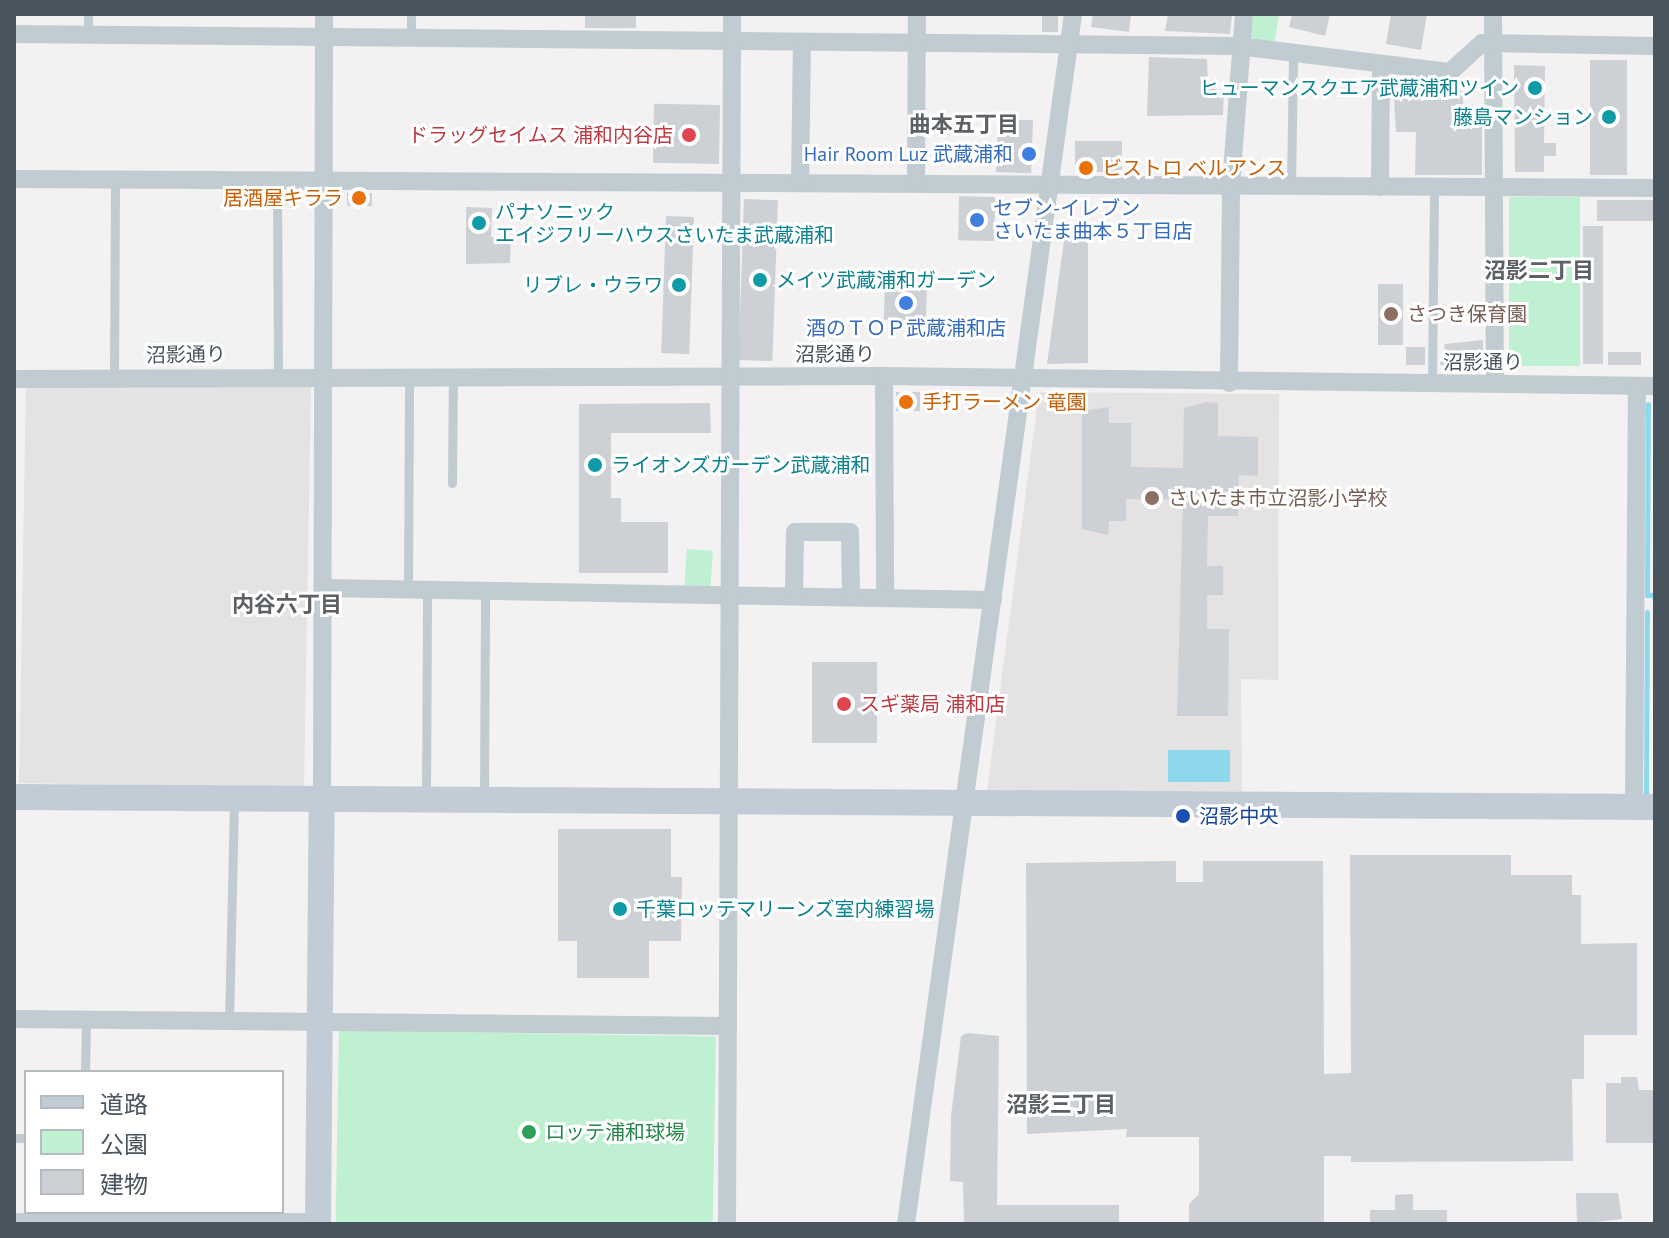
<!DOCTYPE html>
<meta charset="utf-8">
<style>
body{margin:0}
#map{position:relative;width:1669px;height:1238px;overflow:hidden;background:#f3f1f1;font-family:"PT Sans","Noto Sans JP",sans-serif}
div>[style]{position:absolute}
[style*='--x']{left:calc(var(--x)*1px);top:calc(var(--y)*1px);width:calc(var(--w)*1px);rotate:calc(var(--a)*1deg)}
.education>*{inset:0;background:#e4e2e3;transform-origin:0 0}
.green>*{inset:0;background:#c0f0d2;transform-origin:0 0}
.water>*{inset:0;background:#8dd8ed;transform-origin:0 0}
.stream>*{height:5px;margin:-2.5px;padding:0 2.5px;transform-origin:2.5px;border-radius:2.5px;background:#8dd8ed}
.building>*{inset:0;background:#cdd0d5;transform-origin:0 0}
.lane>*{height:9px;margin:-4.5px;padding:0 4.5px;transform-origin:4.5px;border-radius:4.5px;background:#c1cbd2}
.street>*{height:18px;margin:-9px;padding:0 9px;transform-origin:9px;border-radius:9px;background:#c1cbd2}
.secondary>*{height:26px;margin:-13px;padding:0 13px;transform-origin:13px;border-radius:13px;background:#c1ccd7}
.dots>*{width:22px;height:22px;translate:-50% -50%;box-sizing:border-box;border:4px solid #fff;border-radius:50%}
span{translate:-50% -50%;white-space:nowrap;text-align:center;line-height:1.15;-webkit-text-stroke:6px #fff;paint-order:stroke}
.culture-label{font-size:20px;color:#0d838f}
.right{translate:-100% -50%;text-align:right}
.left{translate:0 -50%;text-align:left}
.health-label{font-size:20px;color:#be3a42}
.shop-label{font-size:20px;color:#366cbe}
.food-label{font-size:20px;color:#c56008}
.education-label{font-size:20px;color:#785e54}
.street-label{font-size:20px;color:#48545e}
.transit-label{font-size:20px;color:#164399}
.leisure-label{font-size:20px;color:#27864d}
.neighbourhood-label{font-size:22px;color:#5d6166;font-weight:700}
.frame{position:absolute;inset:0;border:16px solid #48545e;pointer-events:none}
.legend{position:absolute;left:24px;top:1070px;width:260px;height:144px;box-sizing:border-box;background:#fff;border:2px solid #b6bbbf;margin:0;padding:10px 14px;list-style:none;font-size:24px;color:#48545e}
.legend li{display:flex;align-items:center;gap:16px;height:40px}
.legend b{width:40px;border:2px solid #b6bbbf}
</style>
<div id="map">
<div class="education">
<div style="left:311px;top:386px;width:402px;height:285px;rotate:91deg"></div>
<div style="clip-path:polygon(1039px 392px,1279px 394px,1278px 680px,1241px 679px,1242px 791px,987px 791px)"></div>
</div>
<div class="green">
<div style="clip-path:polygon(1249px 14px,1279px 14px,1274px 45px,1255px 43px,1246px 28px)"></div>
<div style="left:1580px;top:197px;width:169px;height:71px;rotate:90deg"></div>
<div style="left:687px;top:549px;width:26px;height:37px;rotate:4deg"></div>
<div style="left:339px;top:1030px;width:377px;height:194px;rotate:1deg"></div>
</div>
<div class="water">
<div style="left:1168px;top:750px;width:62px;height:32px"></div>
</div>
<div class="stream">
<div style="--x:1648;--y:404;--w:191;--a:90.3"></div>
<div style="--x:1647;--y:595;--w:8;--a:0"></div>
<div style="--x:1646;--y:795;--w:183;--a:-89.7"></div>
</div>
<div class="building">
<div style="left:585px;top:14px;width:51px;height:14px"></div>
<div style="left:1042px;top:14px;width:16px;height:18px"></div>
<div style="clip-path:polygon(1093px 14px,1131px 14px,1129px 32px,1091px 27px)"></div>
<div style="clip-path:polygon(1168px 14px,1232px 14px,1230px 34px,1165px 31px)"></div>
<div style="clip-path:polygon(1292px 14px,1330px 14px,1325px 36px,1289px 27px)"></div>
<div style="clip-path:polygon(1391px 14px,1427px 14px,1421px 50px,1386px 44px)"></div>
<div style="clip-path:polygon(1149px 57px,1207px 59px,1208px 89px,1224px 89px,1223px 115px,1147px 116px)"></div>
<div style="left:1590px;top:60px;width:37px;height:115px"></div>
<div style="clip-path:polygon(1514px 65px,1545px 66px,1544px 143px,1556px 143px,1556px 156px,1544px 156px,1544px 172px,1515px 172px)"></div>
<div style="clip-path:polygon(1393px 87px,1463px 91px,1463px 119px,1482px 118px,1482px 175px,1415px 175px,1416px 132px,1396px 132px)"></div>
<div style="left:720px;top:105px;width:59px;height:66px;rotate:91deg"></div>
<div style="left:998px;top:119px;width:35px;height:53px;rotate:2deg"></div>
<div style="left:1075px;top:141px;width:47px;height:31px"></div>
<div style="left:347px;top:193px;width:25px;height:13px"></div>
<div style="left:995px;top:197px;width:44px;height:36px;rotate:91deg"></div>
<div style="left:744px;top:199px;width:34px;height:161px;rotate:2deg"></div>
<div style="left:1597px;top:200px;width:58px;height:21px"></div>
<div style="clip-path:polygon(466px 207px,492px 208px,491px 237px,511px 237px,510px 263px,466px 264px)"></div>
<div style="left:666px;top:216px;width:28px;height:137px;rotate:2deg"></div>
<div style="clip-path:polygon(1088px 224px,1088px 363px,1047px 364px,1066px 226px)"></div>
<div style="left:1583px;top:226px;width:20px;height:138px"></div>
<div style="left:1378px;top:284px;width:25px;height:61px"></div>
<div style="left:927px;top:286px;width:35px;height:42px;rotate:92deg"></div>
<div style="clip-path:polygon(1483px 340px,1483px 363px,1440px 365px,1445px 344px)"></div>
<div style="left:1406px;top:347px;width:19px;height:18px"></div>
<div style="left:1641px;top:352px;width:13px;height:33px;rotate:90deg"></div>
<div style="left:920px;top:392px;width:19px;height:24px;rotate:90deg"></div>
<div style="clip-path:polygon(1206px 402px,1218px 403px,1218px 436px,1258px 437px,1258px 476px,1239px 475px,1238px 516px,1208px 516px,1207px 566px,1223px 566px,1223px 595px,1207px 595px,1207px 629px,1229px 629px,1228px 716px,1177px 716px,1183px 500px,1126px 499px,1126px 521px,1109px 521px,1108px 535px,1082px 529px,1082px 411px,1109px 407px,1109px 423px,1131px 423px,1131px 467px,1183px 468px,1184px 408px)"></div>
<div style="clip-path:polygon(710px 403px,711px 433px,611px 433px,611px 498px,621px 498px,621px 522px,668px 522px,668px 573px,579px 573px,579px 404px)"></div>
<div style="left:877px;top:662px;width:81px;height:65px;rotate:90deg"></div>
<div style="clip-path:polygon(558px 829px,671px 829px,671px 877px,682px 877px,681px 941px,649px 941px,649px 978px,577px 978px,577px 941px,558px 941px)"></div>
<div style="clip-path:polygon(1350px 855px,1511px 855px,1511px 875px,1572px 875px,1572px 895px,1581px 895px,1581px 944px,1637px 943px,1637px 1035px,1584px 1035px,1584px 1079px,1572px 1079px,1573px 1161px,1351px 1162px,1351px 1156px,1324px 1156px,1324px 1224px,1189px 1224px,1189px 1204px,1199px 1194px,1199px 1137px,1126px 1137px,1127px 1129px,1027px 1134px,1026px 863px,1176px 861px,1176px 882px,1203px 882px,1203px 861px,1323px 861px,1324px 1074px,1351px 1073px)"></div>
<div style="clip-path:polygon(968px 1033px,999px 1036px,997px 1205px,1119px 1205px,1119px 1224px,964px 1224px,963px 1182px,950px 1181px,951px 1116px,961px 1036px)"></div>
<div style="clip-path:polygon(1621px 1077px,1637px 1077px,1639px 1090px,1655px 1090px,1655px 1143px,1606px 1143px,1606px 1083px,1621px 1083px)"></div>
<div style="clip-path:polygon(1576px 1193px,1618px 1193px,1622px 1219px,1577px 1224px)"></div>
<div style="clip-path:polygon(1413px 1194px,1413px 1210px,1447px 1210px,1447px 1224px,1370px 1224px,1370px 1210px,1395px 1210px,1395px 1195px)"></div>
</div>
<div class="lane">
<div style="--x:411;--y:14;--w:25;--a:90"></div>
<div style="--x:88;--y:34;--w:20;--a:-90"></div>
<div style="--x:277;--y:180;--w:196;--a:89.7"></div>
<div style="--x:1291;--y:186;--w:134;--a:-89.1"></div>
<div style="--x:114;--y:378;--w:198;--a:-89.7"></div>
<div style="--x:1432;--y:384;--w:196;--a:-89.4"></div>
<div style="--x:452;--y:483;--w:107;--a:-89.5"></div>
<div style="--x:408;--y:589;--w:213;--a:-89.7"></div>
<div style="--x:426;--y:798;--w:209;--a:-89.7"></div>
<div style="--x:484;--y:799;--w:209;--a:-89.7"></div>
<div style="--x:229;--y:1022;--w:222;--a:-88.7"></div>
<div style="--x:85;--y:1072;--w:53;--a:-88.9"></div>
<div style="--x:14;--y:1138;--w:12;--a:0"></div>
</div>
<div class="street">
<div style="--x:1493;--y:14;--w:370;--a:89.7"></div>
<div style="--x:14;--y:34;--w:1224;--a:0.56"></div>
<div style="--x:1238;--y:46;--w:214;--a:7"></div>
<div style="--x:1450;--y:72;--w:43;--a:-42.2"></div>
<div style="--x:1482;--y:43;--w:173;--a:1"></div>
<div style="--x:14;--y:179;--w:1641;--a:0.31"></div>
<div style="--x:800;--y:183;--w:137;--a:-89.2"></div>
<div style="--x:916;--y:183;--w:169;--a:-89.7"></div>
<div style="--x:1380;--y:187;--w:123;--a:-89.5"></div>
<div style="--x:884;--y:376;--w:219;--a:89.7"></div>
<div style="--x:14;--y:379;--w:870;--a:-0.2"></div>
<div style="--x:884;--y:376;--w:771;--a:0.74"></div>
<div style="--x:1229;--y:383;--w:197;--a:-89.4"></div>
<div style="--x:1231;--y:186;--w:172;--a:-85.7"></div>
<div style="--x:323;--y:588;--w:670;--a:1.03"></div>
<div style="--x:794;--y:594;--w:62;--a:-89.1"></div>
<div style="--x:795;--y:532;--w:55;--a:0"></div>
<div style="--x:850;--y:532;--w:62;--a:89.1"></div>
<div style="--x:322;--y:800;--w:786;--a:-89.85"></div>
<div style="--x:1634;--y:807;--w:421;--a:-89.6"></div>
<div style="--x:14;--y:1019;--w:714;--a:0.56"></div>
<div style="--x:14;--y:1222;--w:304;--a:0"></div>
<div style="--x:727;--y:1224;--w:1210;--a:-89.76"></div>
<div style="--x:906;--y:1224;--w:1221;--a:-82.14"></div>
</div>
<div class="secondary">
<div style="--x:14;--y:797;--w:1641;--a:0.35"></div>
<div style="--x:318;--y:1224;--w:424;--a:-89.5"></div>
</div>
<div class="dots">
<div style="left:1535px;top:88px;background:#0f9aa8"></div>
<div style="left:1609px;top:117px;background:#0f9aa8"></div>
<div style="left:689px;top:135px;background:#e0444e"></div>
<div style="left:1029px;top:154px;background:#3f7fe0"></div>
<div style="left:1086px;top:168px;background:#e8710a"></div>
<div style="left:359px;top:198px;background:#e8710a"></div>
<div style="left:977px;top:220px;background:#3f7fe0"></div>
<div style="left:479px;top:223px;background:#0f9aa8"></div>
<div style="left:760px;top:280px;background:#0f9aa8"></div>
<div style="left:679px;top:285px;background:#0f9aa8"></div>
<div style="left:906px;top:303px;background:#3f7fe0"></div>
<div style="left:1391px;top:314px;background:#8d6e63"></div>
<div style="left:906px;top:402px;background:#e8710a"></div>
<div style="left:595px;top:465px;background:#0f9aa8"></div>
<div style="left:1152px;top:498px;background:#8d6e63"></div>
<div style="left:844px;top:704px;background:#e0444e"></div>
<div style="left:1183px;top:816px;background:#1a4fb4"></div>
<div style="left:620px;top:909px;background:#0f9aa8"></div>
<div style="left:529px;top:1132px;background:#2e9e5b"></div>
</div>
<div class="culture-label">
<span class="right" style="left:1519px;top:88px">ヒューマンスクエア武蔵浦和ツイン</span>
<span class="right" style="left:1593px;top:117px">藤島マンション</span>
<span class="left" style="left:495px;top:224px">パナソニック<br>エイジフリーハウスさいたま武蔵浦和</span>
<span class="left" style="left:776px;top:280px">メイツ武蔵浦和ガーデン</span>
<span class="right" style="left:663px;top:285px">リブレ・ウラワ</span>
<span class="left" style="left:611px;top:465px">ライオンズガーデン武蔵浦和</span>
<span class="left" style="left:636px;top:909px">千葉ロッテマリーンズ室内練習場</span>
</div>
<div class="health-label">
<span class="right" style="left:673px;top:135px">ドラッグセイムス 浦和内谷店</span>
<span class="left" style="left:860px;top:704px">スギ薬局 浦和店</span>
</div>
<div class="shop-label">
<span class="right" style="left:1013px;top:154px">Hair Room Luz 武蔵浦和</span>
<span class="left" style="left:993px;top:220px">セブン-イレブン<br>さいたま曲本５丁目店</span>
<span style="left:906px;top:328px">酒のＴＯＰ武蔵浦和店</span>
</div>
<div class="food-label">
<span class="left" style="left:1102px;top:168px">ビストロ ベルアンス</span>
<span class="right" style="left:343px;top:198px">居酒屋キララ</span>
<span class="left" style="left:922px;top:402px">手打ラーメン 竜園</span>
</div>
<div class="education-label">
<span class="left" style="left:1407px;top:314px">さつき保育園</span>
<span class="left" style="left:1168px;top:498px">さいたま市立沼影小学校</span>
</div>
<div class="street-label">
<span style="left:835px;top:354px">沼影通り</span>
<span style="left:186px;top:355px;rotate:-1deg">沼影通り</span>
<span style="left:1483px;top:362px">沼影通り</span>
</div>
<div class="transit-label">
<span class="left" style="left:1199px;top:816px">沼影中央</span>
</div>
<div class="leisure-label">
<span class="left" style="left:545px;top:1132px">ロッテ浦和球場</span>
</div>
<div class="neighbourhood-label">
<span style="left:964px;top:125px">曲本五丁目</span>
<span style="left:1539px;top:271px">沼影二丁目</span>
<span style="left:287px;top:605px">内谷六丁目</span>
<span style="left:1061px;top:1105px">沼影三丁目</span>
</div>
<div class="frame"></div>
<ul class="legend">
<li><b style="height:10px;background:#c1ccd7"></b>道路</li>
<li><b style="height:22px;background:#c0f0d2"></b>公園</li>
<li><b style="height:22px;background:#cdd0d5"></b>建物</li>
</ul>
</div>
